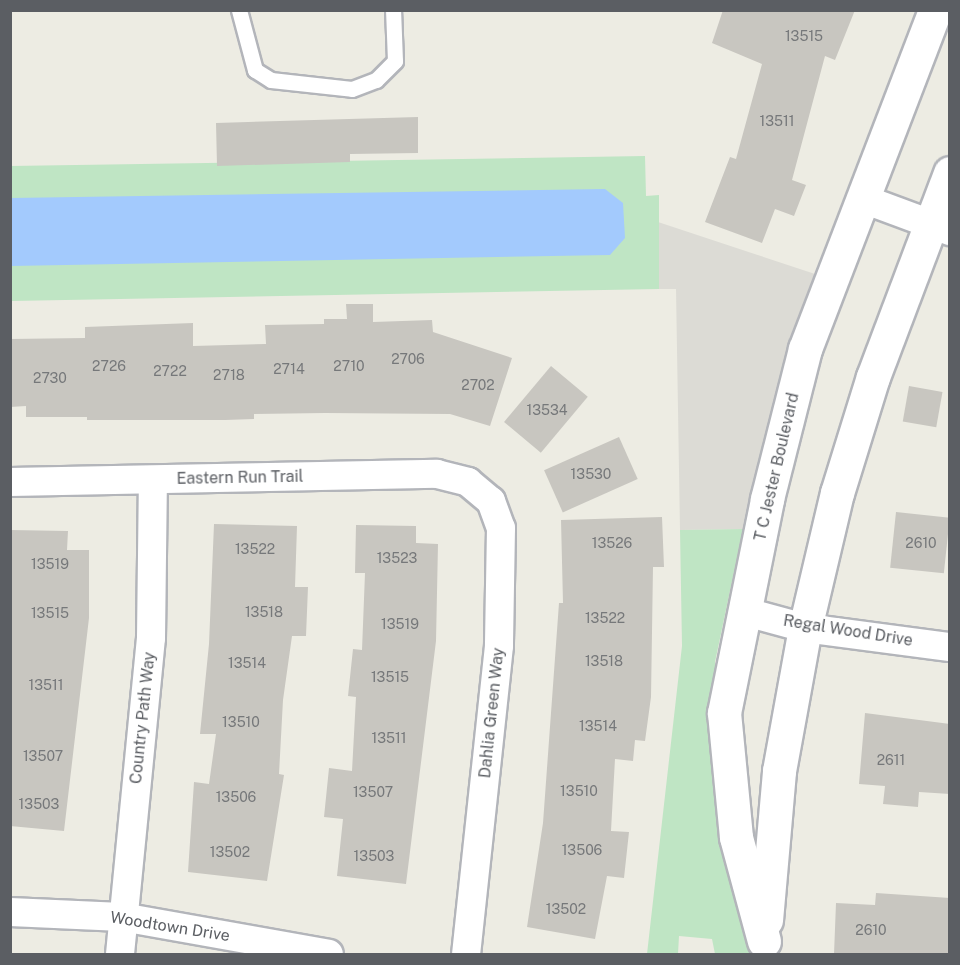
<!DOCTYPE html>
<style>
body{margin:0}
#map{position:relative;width:960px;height:965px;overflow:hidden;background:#edece3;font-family:"Public Sans",sans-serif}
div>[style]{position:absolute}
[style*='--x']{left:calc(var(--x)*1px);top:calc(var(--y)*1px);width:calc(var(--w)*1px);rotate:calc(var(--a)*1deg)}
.industrial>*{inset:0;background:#dcdbd5}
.green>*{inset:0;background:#bfe5c4}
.water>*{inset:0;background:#a3cafd}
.building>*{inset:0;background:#c8c6c0;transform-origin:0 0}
.roads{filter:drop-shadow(2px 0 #b3b5ba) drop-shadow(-2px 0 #b3b5ba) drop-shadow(0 2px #b3b5ba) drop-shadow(0 -2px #b3b5ba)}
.service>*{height:15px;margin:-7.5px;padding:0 7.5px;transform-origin:7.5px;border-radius:7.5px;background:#fff}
.minor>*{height:28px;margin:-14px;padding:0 14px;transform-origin:14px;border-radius:14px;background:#fff}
.tertiary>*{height:33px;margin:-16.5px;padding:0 16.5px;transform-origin:16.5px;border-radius:16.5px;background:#fff}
span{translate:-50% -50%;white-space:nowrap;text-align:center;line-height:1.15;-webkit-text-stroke:5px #fff;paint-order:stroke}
.number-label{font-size:14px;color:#76787a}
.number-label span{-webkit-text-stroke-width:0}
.street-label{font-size:16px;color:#5b5e63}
.frame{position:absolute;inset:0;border:12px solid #5b5e63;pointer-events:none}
</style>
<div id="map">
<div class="industrial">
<div style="clip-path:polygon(658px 222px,815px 274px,773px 409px,743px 529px,680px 530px,676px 289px,659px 289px)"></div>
</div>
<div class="green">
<div style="clip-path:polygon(645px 156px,646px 196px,659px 195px,659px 289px,11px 301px,10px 166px)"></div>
<div style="clip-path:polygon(743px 529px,715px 662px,715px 718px,750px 954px,715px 954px,712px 939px,679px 936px,678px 954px,647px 954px,682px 646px,680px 530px)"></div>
</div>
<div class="water">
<div style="clip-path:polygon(605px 189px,623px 203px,625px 238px,610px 255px,11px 266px,11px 198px)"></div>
</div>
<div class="building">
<div style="clip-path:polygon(723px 10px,855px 10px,835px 60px,825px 56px,792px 180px,806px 185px,794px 216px,775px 209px,762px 243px,705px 222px,730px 157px,736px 159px,762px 64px,712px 43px)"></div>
<div style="clip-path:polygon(418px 117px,418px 153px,350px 154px,350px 162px,217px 166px,216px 123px)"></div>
<div style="clip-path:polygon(346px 304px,373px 304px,373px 322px,432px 320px,433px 332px,512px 358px,490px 426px,450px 414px,325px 413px,254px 414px,254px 419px,225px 420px,87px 420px,87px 417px,26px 417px,26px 406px,10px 407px,10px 339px,85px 338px,85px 327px,193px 323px,193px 346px,266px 344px,265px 325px,324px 324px,324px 319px,347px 319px)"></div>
<div style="left:551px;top:366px;width:48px;height:73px;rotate:40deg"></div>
<div style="left:909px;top:386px;width:34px;height:36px;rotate:10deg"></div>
<div style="left:619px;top:437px;width:46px;height:82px;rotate:66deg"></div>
<div style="left:896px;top:512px;width:54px;height:56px;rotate:6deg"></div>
<div style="clip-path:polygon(662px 517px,664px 567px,653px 567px,651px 697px,645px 741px,635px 740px,633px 761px,615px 759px,611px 831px,629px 832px,624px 878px,607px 876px,595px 939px,527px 927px,543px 823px,559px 603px,563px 603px,561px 520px)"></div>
<div style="clip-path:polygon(214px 524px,297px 526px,295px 587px,308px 587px,306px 636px,292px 636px,283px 700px,279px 774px,284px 775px,267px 881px,188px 872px,194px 782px,209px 784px,216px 734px,200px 734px,209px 644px)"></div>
<div style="clip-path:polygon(356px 525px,416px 526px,416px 543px,438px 544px,436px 641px,406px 884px,337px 876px,343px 819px,324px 817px,329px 768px,352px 771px,356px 697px,348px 696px,353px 649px,362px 650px,365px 573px,355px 573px)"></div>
<div style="clip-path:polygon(10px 530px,68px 531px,67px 550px,89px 550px,89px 618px,64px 831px,10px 826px)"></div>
<div style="clip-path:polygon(865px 713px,950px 724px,950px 794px,919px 792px,918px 807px,883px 804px,885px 786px,859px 784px)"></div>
<div style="clip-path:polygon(876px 893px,950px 898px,950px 954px,834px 954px,836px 903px,875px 905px)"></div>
</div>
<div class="roads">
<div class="service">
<div style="--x:239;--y:10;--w:62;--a:75.1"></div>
<div style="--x:255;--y:70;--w:19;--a:32"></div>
<div style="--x:271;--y:80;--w:81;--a:6.3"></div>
<div style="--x:352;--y:89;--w:26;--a:-21"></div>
<div style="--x:376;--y:80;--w:27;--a:-45"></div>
<div style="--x:395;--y:61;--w:51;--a:-92.2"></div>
</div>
<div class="minor">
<div style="--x:866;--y:200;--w:90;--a:20.3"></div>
<div style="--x:10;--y:482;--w:427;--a:-1.1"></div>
<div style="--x:437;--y:474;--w:32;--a:14"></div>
<div style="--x:468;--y:482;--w:30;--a:40"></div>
<div style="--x:491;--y:501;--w:29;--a:70"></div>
<div style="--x:501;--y:528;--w:118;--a:91"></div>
<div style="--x:499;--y:646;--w:310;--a:96.1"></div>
<div style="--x:746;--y:612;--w:61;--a:15.2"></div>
<div style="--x:805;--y:628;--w:146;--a:7.5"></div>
<div style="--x:10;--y:912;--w:112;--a:2.6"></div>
<div style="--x:122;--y:917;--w:210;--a:10.1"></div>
<div style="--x:120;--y:954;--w:318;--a:-84.4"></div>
<div style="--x:151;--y:638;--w:158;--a:-89.3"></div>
</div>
<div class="tertiary">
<div style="--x:766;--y:920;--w:150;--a:-85"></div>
<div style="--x:779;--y:771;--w:145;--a:-79.7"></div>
<div style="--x:805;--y:628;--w:139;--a:-76.7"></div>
<div style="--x:837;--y:493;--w:121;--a:-72.8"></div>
<div style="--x:873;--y:377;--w:218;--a:-69.3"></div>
<div style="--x:764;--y:941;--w:108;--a:-105.1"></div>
<div style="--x:736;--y:837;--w:125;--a:-95.5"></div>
<div style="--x:724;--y:713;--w:218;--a:-78.6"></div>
<div style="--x:767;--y:499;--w:155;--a:-75.8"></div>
<div style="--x:805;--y:349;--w:363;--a:-69"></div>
</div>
</div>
<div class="number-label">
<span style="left:804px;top:36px">13515</span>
<span style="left:777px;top:121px">13511</span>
<span style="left:408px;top:359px">2706</span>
<span style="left:109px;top:366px">2726</span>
<span style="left:349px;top:366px">2710</span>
<span style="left:289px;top:369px">2714</span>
<span style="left:170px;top:371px">2722</span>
<span style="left:229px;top:375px">2718</span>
<span style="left:50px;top:378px">2730</span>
<span style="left:478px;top:385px">2702</span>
<span style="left:547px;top:410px">13534</span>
<span style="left:591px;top:474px">13530</span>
<span style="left:612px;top:543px">13526</span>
<span style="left:921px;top:543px">2610</span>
<span style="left:255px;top:549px">13522</span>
<span style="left:397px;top:558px">13523</span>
<span style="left:50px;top:564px">13519</span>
<span style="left:264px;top:612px">13518</span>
<span style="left:50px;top:613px">13515</span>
<span style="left:605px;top:618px">13522</span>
<span style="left:400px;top:624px">13519</span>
<span style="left:604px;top:661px">13518</span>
<span style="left:247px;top:663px">13514</span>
<span style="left:390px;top:677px">13515</span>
<span style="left:46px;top:685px">13511</span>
<span style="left:241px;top:722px">13510</span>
<span style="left:598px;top:726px">13514</span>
<span style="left:389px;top:738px">13511</span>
<span style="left:43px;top:756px">13507</span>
<span style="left:891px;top:760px">2611</span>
<span style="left:579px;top:791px">13510</span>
<span style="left:373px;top:792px">13507</span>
<span style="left:236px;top:797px">13506</span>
<span style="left:39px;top:804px">13503</span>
<span style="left:582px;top:850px">13506</span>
<span style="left:230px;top:852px">13502</span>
<span style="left:374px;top:856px">13503</span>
<span style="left:566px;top:909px">13502</span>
<span style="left:871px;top:930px">2610</span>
</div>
<div class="street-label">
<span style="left:777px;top:467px;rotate:-77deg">T C Jester Boulevard</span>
<span style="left:240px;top:478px;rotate:-1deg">Eastern Run Trail</span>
<span style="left:848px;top:631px;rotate:9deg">Regal Wood Drive</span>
<span style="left:492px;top:713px;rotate:-84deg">Dahlia Green Way</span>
<span style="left:143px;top:718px;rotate:-84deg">Country Path Way</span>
<span style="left:170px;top:927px;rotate:9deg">Woodtown Drive</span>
</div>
<div class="frame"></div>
</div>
